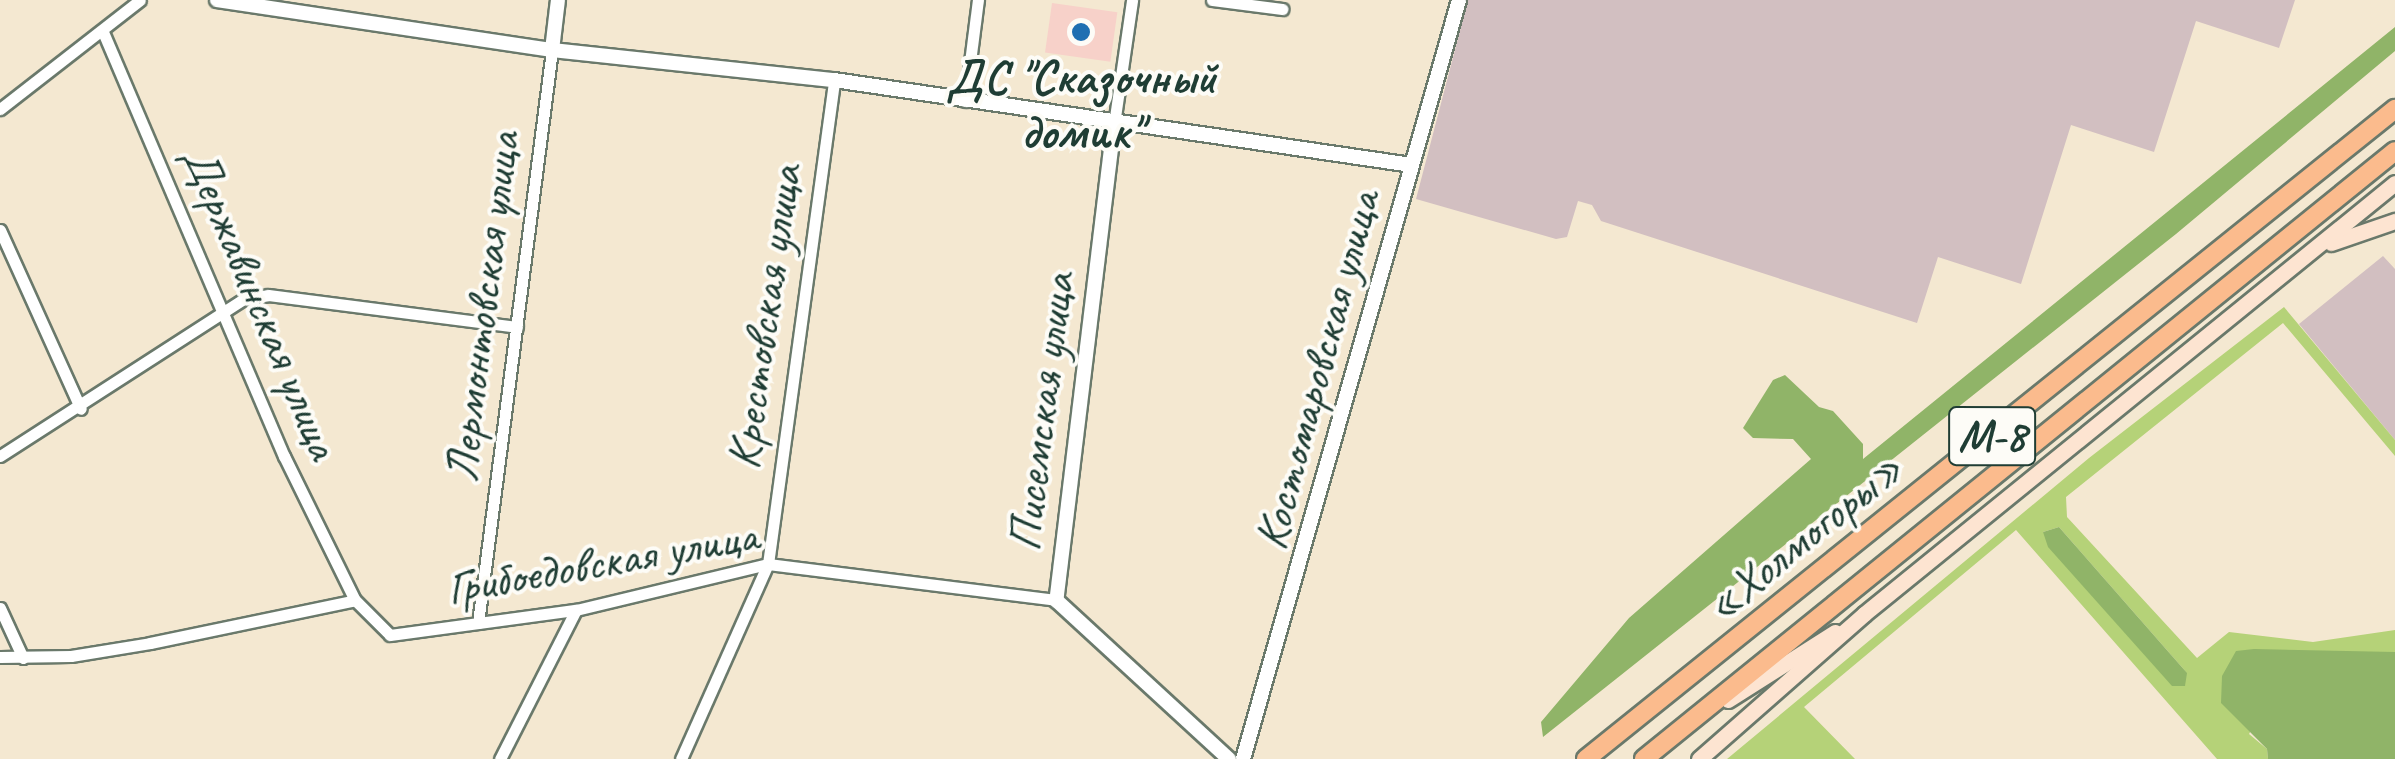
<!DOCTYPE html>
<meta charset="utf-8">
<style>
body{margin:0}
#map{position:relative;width:2395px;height:759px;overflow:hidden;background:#f4e8d1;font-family:Caveat,sans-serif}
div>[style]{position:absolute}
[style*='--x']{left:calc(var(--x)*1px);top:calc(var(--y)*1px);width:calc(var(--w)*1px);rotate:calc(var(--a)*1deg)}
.built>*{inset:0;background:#f7d1c9;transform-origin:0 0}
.industrial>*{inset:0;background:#d2bfc1}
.green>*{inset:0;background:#b5d278}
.forest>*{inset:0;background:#90b468}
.roads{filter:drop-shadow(2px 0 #6a796b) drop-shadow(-2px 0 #6a796b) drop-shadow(0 2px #6a796b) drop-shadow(0 -2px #6a796b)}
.minor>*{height:11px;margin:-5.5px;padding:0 5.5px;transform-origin:5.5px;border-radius:5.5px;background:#fff}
.tertiary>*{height:14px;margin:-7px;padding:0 7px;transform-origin:7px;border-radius:7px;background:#fff}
.secondary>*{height:15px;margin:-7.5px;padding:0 7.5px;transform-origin:7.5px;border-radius:7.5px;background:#fde4d1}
.trunk>*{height:18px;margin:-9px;padding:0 9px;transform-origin:9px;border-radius:9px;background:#fbbb8d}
.dots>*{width:28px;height:28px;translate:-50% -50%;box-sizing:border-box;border:5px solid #fdfcf7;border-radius:50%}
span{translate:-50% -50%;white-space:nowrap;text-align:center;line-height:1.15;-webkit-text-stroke:8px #fdfcf7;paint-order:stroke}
.shield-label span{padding:2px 8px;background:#fdfcf7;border:2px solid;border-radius:8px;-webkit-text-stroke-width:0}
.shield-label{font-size:45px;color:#1f3d34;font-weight:700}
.poi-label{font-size:48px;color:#1f3d34;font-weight:700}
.street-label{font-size:48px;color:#1f3d34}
</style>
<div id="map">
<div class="built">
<div style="left:1052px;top:3px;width:66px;height:50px;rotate:8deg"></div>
</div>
<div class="industrial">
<div style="clip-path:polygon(1468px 0,2295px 0,2279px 48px,2196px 21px,2154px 152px,2071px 125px,2021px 284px,1938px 257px,1917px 323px,1601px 221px,1592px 205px,1578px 201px,1567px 237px,1556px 239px,1416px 199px)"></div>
<div style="clip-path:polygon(2383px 256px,2395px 269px,2395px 440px,2299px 324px)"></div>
</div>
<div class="green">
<div style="clip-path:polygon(evenodd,2284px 307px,2395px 440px,2395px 456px,2283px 323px,2066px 497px,2067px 517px,2197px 658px,2229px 632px,2313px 642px,2395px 630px,2395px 652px,2377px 656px,2297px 651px,2249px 734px,2267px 749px,2268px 759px,2217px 759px,2016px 530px,1804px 707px,1855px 759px,1727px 759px,2089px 458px,2284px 307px,2059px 527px,2187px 673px,2043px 532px,2059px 527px)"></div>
</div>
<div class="forest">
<div style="clip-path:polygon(2395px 27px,2395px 51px,2176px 234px,1543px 737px,1541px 722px,1629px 618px,1811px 459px,1793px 439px,1753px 438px,1743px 428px,1773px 380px,1785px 375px,1819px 407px,1833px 411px,1863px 444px,1863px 459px)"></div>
<div style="clip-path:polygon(2059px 527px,2187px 673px,2185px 686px,2172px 686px,2048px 547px,2043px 532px)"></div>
<div style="clip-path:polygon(2254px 649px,2395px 652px,2395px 759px,2268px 759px,2267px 749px,2221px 703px,2222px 676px,2236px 651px)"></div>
</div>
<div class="roads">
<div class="minor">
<div style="--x:1212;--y:0;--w:71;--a:7.3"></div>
<div style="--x:103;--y:32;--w:461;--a:66.9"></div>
<div style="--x:284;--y:456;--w:161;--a:63.8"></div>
<div style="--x:355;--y:600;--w:49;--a:45"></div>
<div style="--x:390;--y:635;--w:188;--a:-7.7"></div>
<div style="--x:576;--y:610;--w:197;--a:-13.5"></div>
<div style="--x:768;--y:564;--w:290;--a:7.1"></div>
<div style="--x:965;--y:101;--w:102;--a:-82.7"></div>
<div style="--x:0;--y:109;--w:177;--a:-37.9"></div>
<div style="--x:1114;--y:124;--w:125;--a:-81.7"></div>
<div style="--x:0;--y:230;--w:196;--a:65.7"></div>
<div style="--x:0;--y:456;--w:290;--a:-32.8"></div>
<div style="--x:244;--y:299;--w:24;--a:-9"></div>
<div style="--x:268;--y:295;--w:251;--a:7.3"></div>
<div style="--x:0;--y:608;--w:55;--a:65.3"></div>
<div style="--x:478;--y:623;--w:578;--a:-82.64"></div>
<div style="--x:0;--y:657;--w:71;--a:-0.8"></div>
<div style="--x:71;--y:656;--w:80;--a:-9.3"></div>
<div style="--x:150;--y:643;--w:209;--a:-11.8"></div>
<div style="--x:500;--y:759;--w:167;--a:-63"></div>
<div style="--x:681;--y:759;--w:214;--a:-66"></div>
<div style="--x:768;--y:564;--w:488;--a:-82.2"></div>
</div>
<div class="tertiary">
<div style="--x:217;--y:0;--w:339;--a:8.5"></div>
<div style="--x:552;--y:50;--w:284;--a:6.1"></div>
<div style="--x:834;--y:80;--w:584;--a:8.37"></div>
<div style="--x:552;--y:50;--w:50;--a:-83.2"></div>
<div style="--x:1114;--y:124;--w:480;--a:96.9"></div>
<div style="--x:1056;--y:600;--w:235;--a:42.6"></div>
<div style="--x:1243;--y:759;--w:789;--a:-74.11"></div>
</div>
<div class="secondary">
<div style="--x:2331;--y:243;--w:68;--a:-19"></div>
<div style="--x:1728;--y:700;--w:127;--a:-32.4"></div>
<div style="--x:1699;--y:759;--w:220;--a:-41.3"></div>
<div style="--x:1864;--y:614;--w:684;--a:-39.07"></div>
</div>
<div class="trunk">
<div style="--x:1586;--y:759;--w:1038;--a:-38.78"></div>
<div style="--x:1644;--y:759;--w:966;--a:-38.99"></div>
</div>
</div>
<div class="dots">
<div style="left:1081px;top:32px;background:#1f6fb2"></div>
</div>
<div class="shield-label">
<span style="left:1992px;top:436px">М-8</span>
</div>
<div class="poi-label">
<span style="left:1081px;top:105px">ДС "Сказочный<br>домик"</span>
</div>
<div class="street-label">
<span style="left:261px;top:302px;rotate:67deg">Державинская улица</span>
<span style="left:482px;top:307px;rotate:-83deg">Лермонтовская улица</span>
<span style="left:764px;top:317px;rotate:-82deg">Крестовская улица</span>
<span style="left:1317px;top:370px;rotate:-75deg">Костомаровская улица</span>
<span style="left:1041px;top:412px;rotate:-83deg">Писемская улица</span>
<span style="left:1804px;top:537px;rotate:-39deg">«Холмогоры»</span>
<span style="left:602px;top:562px;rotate:-10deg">Грибоедовская улица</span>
</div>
</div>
